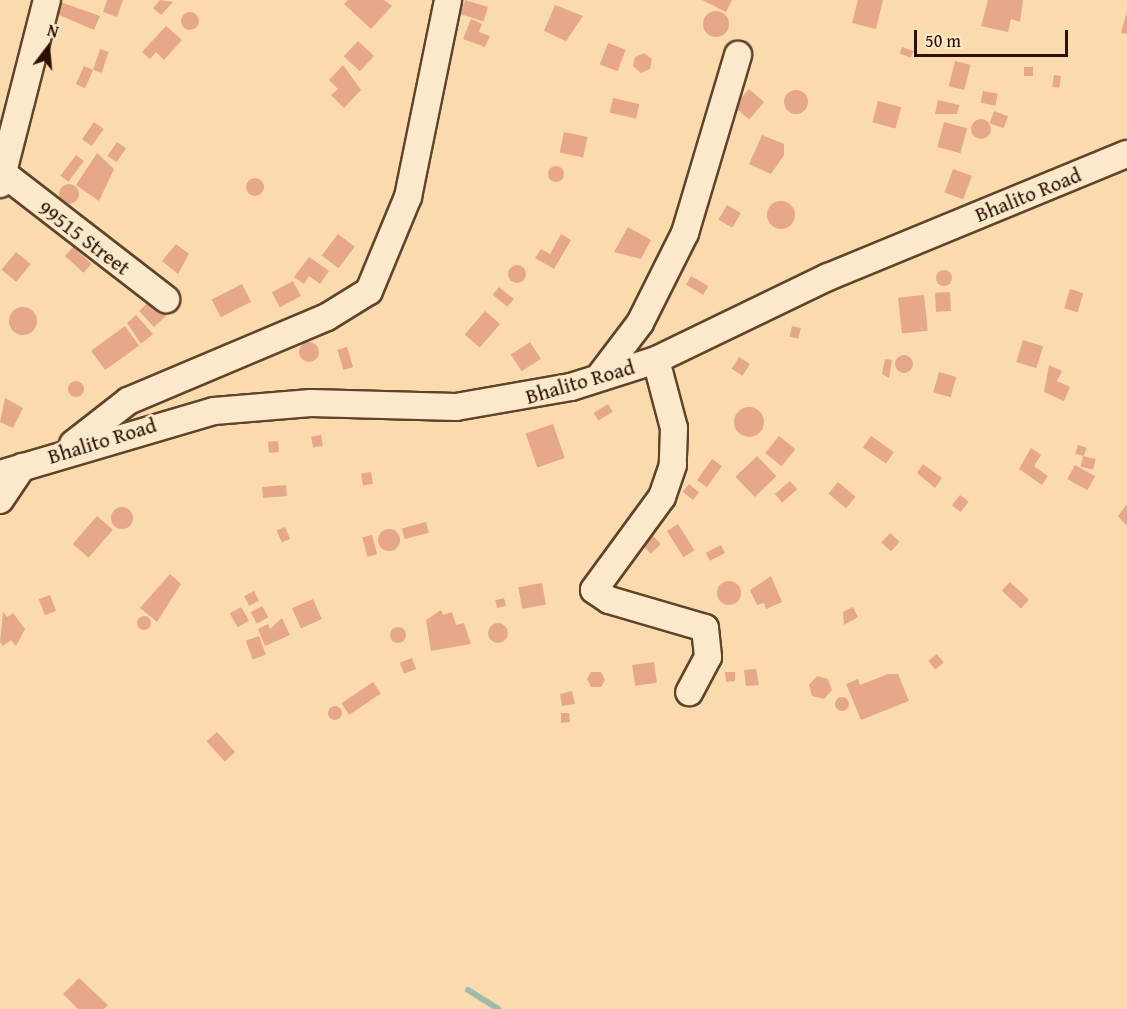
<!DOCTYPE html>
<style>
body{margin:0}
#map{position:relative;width:1127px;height:1009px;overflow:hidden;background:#fbdbad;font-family:"Gentium Book Plus",serif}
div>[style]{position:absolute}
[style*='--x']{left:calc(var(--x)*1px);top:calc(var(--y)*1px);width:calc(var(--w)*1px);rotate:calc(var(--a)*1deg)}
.stream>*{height:6px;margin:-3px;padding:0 3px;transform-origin:3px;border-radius:3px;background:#9fbbab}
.building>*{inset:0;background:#e6a78a;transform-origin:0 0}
.round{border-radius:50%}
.roads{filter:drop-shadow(2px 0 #5f442b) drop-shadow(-2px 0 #5f442b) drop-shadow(0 2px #5f442b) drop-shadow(0 -2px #5f442b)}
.street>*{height:26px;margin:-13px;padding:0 13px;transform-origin:13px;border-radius:13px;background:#fce8ca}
span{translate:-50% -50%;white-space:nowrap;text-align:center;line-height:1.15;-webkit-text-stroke:5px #fce8ca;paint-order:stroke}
.street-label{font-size:21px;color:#2b1100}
.north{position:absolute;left:18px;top:18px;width:60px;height:60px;-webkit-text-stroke:4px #fce8ca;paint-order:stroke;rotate:16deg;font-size:16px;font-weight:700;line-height:24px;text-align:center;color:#2b1100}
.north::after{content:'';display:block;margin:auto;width:21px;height:27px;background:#2b1100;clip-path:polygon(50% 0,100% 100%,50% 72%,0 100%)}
.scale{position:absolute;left:914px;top:30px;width:154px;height:27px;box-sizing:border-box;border:3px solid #2b1100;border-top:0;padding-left:8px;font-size:18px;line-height:21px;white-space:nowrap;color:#2b1100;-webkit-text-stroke:4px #fce8ca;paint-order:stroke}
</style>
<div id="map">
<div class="stream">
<div style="--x:468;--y:990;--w:36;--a:32"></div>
</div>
<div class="building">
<div style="clip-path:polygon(55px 0,100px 16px,94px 30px,50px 11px)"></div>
<div style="clip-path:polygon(107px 0,123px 0,117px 17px,103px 12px)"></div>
<div style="clip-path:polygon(160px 0,173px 2px,161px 15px,153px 8px)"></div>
<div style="clip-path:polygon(348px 0,384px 0,392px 6px,371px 29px,344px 4px)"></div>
<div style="left:465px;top:0;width:24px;height:15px;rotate:17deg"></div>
<div style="clip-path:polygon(702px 0,732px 0,726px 12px)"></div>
<div style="clip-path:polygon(858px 0,883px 0,876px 29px,852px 23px)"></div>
<div style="clip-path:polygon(988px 0,1023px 0,1020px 22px,1011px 19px,1008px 32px,981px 26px)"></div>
<div style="clip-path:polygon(555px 5px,583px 16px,566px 41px,544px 31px)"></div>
<div style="clip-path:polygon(1127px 11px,1127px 34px,1121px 33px)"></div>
<div class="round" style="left:703px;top:11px;width:26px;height:26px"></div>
<div class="round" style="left:181px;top:12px;width:18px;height:18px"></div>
<div style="clip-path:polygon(471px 19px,482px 24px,479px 32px,490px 36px,485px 47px,463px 39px)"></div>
<div style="clip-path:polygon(166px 26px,182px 40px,164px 60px,156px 52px,150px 59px,142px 52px)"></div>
<div style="left:358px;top:41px;width:22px;height:21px;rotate:43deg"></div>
<div style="left:608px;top:43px;width:19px;height:23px;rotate:21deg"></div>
<div style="left:902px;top:47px;width:12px;height:7px;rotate:20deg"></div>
<div style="left:100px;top:49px;width:9px;height:22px;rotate:18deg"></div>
<div style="clip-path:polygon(644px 53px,652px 59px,650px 69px,641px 73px,633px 66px,635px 57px)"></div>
<div style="left:955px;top:61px;width:16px;height:26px;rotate:14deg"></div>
<div style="clip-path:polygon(343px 65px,361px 90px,344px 108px,331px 95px,338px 89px,329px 80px)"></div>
<div style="left:84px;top:66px;width:10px;height:20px;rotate:24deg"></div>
<div style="left:1024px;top:67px;width:9px;height:9px"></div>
<div style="left:1054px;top:75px;width:7px;height:12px;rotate:8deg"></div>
<div style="left:749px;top:89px;width:20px;height:23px;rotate:41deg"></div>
<div class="round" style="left:784px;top:90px;width:24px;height:24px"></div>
<div style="left:983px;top:91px;width:15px;height:12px;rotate:11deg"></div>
<div style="left:613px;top:98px;width:27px;height:15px;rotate:13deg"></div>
<div style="clip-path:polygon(938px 100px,959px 105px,957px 114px,935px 114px)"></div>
<div style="left:878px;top:101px;width:24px;height:22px;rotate:15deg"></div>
<div style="left:994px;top:111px;width:15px;height:13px;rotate:20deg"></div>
<div class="round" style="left:971px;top:119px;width:20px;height:20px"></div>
<div style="left:94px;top:122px;width:12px;height:21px;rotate:35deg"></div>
<div style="left:944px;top:122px;width:24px;height:26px;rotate:15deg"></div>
<div style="left:564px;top:132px;width:24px;height:21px;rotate:12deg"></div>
<div style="clip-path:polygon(762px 135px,784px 144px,784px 155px,771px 174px,749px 164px)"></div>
<div style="left:117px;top:142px;width:11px;height:17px;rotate:34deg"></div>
<div style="clip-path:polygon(97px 153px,114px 169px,99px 201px,76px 185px)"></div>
<div style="left:76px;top:155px;width:10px;height:26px;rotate:37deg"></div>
<div class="round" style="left:548px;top:166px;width:16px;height:16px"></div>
<div style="left:953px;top:169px;width:20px;height:25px;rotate:20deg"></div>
<div class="round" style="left:246px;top:178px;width:18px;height:18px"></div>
<div class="round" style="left:59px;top:184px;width:20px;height:20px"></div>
<div class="round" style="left:767px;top:201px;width:28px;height:28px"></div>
<div style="left:727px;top:205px;width:16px;height:17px;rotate:30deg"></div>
<div style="clip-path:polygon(628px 227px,651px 240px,641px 259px,614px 252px)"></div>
<div style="left:338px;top:234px;width:21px;height:27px;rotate:37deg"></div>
<div style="clip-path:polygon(561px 234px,571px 240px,554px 269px,535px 258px,541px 249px,550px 254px)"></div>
<div style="clip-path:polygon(176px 244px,189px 254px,178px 274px,162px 261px)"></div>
<div style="left:73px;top:247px;width:25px;height:12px;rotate:42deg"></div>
<div style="left:16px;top:252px;width:19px;height:23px;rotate:39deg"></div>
<div style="clip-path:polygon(309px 257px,329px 271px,320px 284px,309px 276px,304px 284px,294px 277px)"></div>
<div class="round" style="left:508px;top:265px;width:18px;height:18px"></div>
<div class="round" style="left:936px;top:270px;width:16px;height:16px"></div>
<div style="left:691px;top:276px;width:20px;height:10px;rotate:30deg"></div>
<div style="left:293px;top:281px;width:17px;height:24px;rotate:62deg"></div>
<div style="left:242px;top:284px;width:20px;height:34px;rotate:63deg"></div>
<div style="left:499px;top:287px;width:19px;height:10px;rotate:39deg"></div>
<div style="left:1070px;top:289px;width:14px;height:20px;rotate:17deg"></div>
<div style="left:950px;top:292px;width:19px;height:15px;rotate:87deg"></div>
<div style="left:924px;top:295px;width:36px;height:26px;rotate:84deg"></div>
<div style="left:153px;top:298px;width:22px;height:19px;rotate:47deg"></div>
<div class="round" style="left:9px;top:307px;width:28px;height:28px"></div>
<div style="left:485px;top:311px;width:20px;height:31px;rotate:41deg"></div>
<div style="clip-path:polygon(136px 315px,153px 334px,141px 344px,127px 323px)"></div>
<div style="left:125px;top:326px;width:24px;height:42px;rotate:54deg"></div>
<div style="left:792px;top:326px;width:9px;height:11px;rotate:13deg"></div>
<div style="left:1023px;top:340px;width:21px;height:23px;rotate:17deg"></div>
<div style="left:530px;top:342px;width:20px;height:23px;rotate:57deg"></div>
<div class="round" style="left:299px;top:342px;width:20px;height:20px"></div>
<div style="left:347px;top:347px;width:21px;height:10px;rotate:73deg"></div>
<div class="round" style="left:895px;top:355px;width:18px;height:18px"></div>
<div style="left:739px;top:357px;width:13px;height:14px;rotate:32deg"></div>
<div style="clip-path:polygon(885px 359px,892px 360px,889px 378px,882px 374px)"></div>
<div style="clip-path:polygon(1049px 365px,1062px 371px,1057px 381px,1070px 387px,1064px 401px,1044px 392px)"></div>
<div style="left:939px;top:372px;width:18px;height:21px;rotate:16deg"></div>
<div class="round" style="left:68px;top:381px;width:16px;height:16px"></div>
<div style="clip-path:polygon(5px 398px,23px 408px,13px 428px,0 422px)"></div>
<div style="left:608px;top:404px;width:9px;height:17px;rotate:58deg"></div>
<div class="round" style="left:734px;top:407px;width:30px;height:30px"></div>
<div style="left:553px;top:424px;width:36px;height:29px;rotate:71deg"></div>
<div style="left:321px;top:435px;width:11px;height:10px;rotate:80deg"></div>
<div style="left:779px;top:436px;width:21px;height:22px;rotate:39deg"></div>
<div style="left:871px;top:436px;width:28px;height:14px;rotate:35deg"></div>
<div style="left:278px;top:441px;width:11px;height:10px;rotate:85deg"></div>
<div style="left:1078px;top:445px;width:9px;height:9px;rotate:18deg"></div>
<div style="clip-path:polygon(1031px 448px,1041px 455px,1034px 466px,1048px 476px,1042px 485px,1019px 469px)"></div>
<div style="left:757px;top:456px;width:28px;height:30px;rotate:46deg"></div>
<div style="left:1083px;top:456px;width:13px;height:11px;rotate:13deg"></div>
<div style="left:712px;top:459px;width:12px;height:26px;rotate:35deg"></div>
<div style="clip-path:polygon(923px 464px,942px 478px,935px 488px,917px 473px)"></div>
<div style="left:1075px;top:465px;width:23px;height:16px;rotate:29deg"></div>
<div style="left:371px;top:472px;width:12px;height:10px;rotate:81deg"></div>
<div style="left:790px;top:481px;width:11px;height:20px;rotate:49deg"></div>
<div style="left:838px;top:482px;width:23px;height:15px;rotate:40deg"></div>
<div style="left:689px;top:484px;width:13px;height:10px;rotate:39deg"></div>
<div style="left:286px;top:485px;width:11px;height:24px;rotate:85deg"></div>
<div style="left:960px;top:495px;width:11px;height:13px;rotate:38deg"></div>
<div style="clip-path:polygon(1127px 504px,1127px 526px,1118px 516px)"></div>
<div class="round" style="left:111px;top:507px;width:22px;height:22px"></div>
<div style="left:97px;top:516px;width:21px;height:37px;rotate:41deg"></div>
<div style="left:426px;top:522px;width:11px;height:25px;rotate:75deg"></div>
<div style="left:678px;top:524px;width:31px;height:13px;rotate:58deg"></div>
<div style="left:285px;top:527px;width:13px;height:9px;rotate:67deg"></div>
<div class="round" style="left:378px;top:529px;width:22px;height:22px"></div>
<div style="left:890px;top:533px;width:13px;height:13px;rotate:42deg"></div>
<div style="left:651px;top:534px;width:14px;height:14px;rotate:45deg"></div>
<div style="left:372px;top:535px;width:20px;height:10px;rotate:75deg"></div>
<div style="left:721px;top:545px;width:9px;height:17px;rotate:63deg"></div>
<div style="clip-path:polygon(170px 574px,181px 584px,157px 622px,140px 608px)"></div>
<div style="clip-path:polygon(771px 576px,782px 602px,766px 609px,764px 603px,757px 605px,750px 590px)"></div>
<div class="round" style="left:717px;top:581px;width:24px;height:24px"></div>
<div style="left:1010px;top:582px;width:26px;height:12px;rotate:43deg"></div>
<div style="left:542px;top:583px;width:22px;height:24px;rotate:80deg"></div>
<div style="left:254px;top:591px;width:11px;height:11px;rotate:63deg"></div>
<div style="left:50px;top:595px;width:17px;height:12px;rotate:69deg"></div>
<div style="left:504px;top:598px;width:8px;height:9px;rotate:76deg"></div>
<div style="left:313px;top:599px;width:22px;height:23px;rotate:66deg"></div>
<div style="left:262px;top:606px;width:13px;height:13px;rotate:61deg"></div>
<div style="left:241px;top:607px;width:16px;height:13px;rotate:60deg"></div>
<div style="clip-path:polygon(853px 607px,858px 617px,844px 625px,843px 612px)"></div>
<div style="clip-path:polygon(441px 610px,443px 615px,452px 612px,456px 625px,464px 623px,471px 644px,431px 651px,426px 620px)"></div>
<div style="clip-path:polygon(3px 612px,7px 617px,13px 613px,25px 629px,16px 646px,11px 640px,3px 646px,0 642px)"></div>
<div class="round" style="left:137px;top:616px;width:14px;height:14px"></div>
<div style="clip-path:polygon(282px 618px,290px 635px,265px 646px,258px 629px,268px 624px,270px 629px)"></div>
<div class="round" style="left:488px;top:623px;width:20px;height:20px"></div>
<div class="round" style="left:390px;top:627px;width:16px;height:16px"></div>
<div style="left:259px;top:636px;width:20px;height:14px;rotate:70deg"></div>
<div style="left:937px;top:654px;width:11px;height:11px;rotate:52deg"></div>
<div style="left:412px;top:658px;width:12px;height:13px;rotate:70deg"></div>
<div style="left:654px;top:662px;width:21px;height:22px;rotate:82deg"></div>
<div style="clip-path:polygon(756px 669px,759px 685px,746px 686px,744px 670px)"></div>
<div style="clip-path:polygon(591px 672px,601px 672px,605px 680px,601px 687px,591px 687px,587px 679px)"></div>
<div style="clip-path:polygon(725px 672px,735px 672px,735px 681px,726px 682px)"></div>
<div style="clip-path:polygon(888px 674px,898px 674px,909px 701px,861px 720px,846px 684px,858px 679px,860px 685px)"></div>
<div style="clip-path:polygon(817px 676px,828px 679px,832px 690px,824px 699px,812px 696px,809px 685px)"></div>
<div style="left:373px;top:682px;width:14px;height:38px;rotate:56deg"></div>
<div style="clip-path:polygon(572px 691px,575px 704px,562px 706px,560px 694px)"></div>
<div class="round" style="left:835px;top:697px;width:14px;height:14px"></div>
<div class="round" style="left:328px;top:706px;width:14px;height:14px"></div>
<div style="clip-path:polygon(561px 713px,569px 713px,570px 722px,561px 723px)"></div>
<div style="left:217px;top:732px;width:27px;height:14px;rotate:48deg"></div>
<div style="clip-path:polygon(79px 978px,108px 1005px,104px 1009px,78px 1009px,63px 994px)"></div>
</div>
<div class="roads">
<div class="street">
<div style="--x:4;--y:174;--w:205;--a:37.7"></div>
<div style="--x:0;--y:184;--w:190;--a:-75.7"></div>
<div style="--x:656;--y:360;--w:70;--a:75.2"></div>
<div style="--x:674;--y:428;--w:37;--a:92"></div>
<div style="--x:673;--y:465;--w:34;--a:109"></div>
<div style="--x:662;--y:497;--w:115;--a:126.2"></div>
<div style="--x:594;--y:590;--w:18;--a:34"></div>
<div style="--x:609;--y:600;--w:100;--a:16.3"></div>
<div style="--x:705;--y:628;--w:29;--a:84"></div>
<div style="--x:708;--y:657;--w:40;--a:118"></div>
<div style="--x:599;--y:377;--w:68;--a:-52.8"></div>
<div style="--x:640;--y:323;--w:101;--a:-63.4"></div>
<div style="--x:685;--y:233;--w:186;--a:-73.4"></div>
<div style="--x:73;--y:444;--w:70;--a:-38"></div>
<div style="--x:128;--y:401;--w:216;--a:-22.9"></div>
<div style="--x:327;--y:317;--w:49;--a:-31.8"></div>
<div style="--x:369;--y:291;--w:102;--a:-67.5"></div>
<div style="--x:408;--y:197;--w:201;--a:-78.5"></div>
<div style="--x:0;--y:474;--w:223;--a:-16.4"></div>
<div style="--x:214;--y:411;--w:97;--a:-4.7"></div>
<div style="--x:311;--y:403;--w:145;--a:1.6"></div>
<div style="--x:456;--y:407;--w:117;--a:-9.9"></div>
<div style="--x:571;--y:387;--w:89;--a:-17.6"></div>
<div style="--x:656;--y:360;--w:191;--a:-25.8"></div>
<div style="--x:828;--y:277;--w:323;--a:-22.4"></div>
<div style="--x:0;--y:500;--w:40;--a:-56"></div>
</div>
</div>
<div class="street-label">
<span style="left:1028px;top:195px;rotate:-22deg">Bhalito Road</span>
<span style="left:84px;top:238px;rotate:37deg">99515 Street</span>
<span style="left:580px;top:382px;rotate:-16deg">Bhalito Road</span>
<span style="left:102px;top:441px;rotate:-17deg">Bhalito Road</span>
</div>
<div class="north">N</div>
<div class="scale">50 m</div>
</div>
